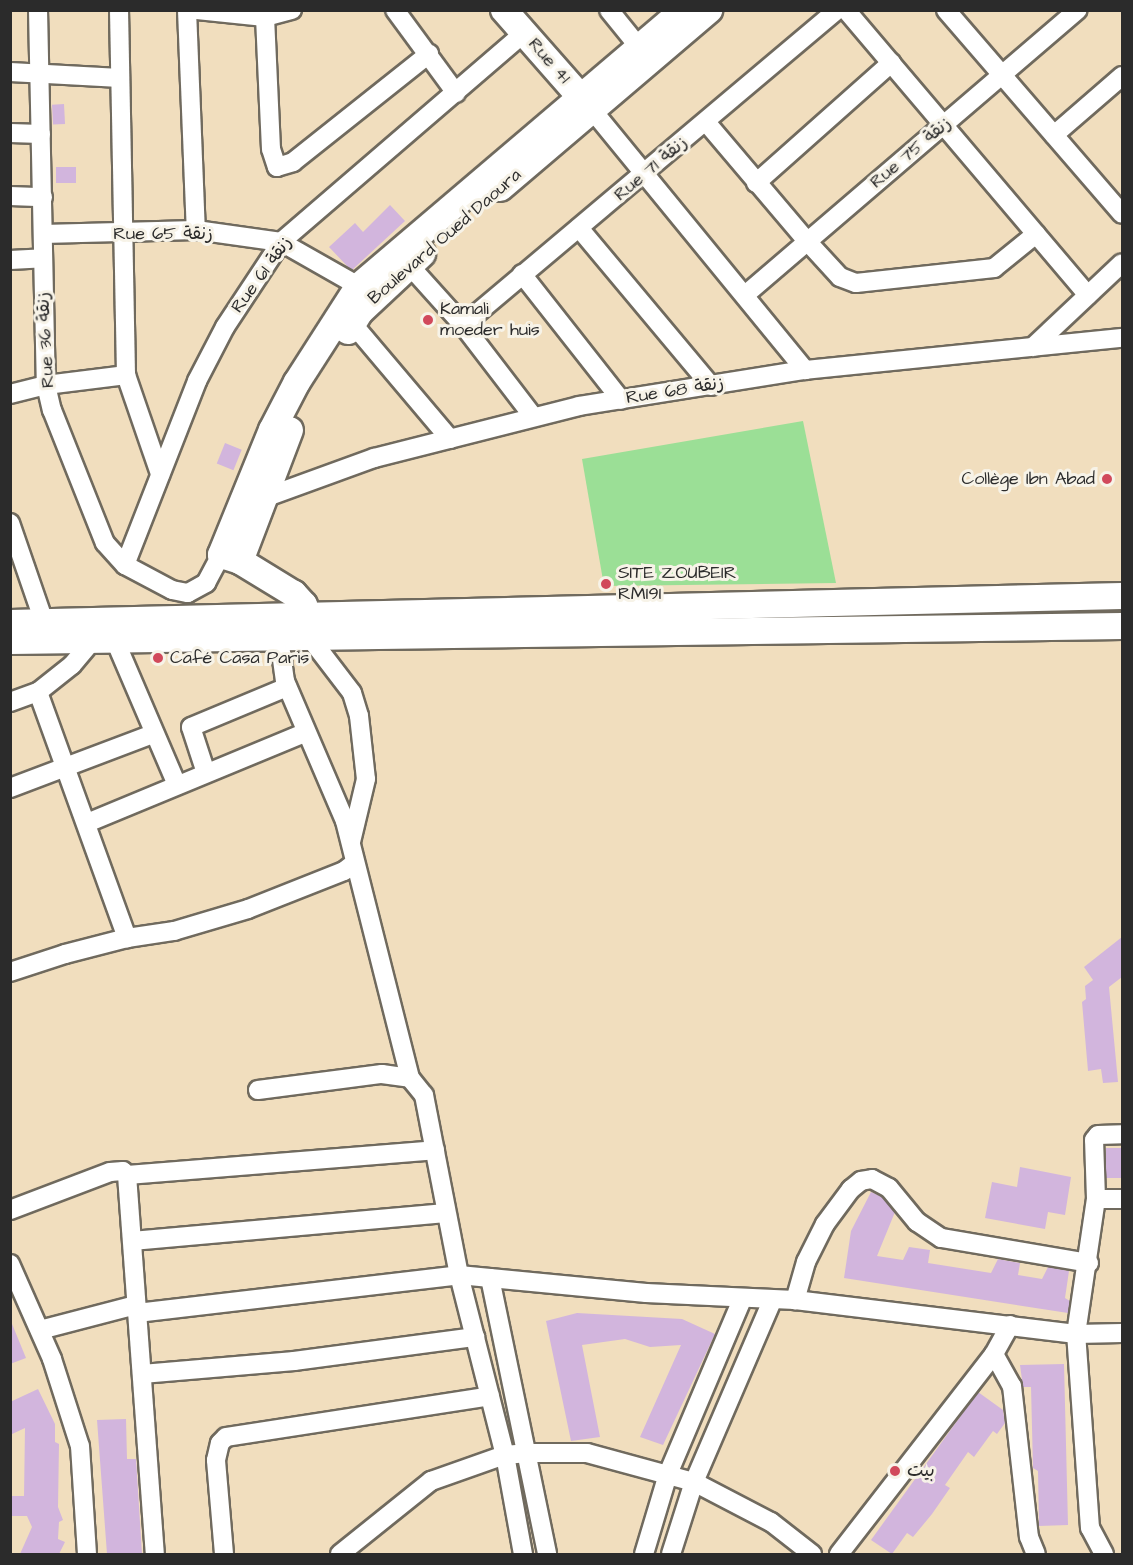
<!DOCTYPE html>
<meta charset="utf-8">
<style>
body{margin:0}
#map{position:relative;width:1133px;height:1565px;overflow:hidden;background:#f1debe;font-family:"Architects Daughter","Playpen Sans Arabic",sans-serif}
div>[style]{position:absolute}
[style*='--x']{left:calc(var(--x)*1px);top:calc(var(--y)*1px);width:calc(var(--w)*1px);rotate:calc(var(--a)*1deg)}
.green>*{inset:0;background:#9bdf96}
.building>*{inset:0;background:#d2b5dd;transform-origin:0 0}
.roads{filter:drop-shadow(2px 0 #706a5e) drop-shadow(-2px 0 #706a5e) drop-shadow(0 2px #706a5e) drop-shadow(0 -2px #706a5e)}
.street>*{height:18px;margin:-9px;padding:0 9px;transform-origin:9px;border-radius:9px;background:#fff}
.secondary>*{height:26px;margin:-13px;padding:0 13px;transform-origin:13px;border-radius:13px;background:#fff}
.dots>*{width:16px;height:16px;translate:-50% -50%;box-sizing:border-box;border:3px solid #f7f3e8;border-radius:50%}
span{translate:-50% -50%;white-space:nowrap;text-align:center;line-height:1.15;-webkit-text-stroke:6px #f7f3e8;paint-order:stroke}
.street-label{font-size:18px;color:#2b2b2b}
.poi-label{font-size:18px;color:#2b2b2b}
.left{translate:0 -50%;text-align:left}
.right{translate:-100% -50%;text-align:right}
.frame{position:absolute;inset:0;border:12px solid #2b2b2b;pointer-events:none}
</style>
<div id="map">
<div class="green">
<div style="clip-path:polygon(803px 421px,836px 583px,604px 586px,582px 459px)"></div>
</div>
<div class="building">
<div style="left:64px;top:104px;width:20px;height:12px;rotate:87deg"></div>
<div style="left:56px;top:167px;width:20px;height:16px"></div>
<div style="clip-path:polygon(390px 205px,405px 221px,352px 270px,348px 267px,329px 247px,355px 223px,363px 232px)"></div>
<div style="left:225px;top:443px;width:18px;height:22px;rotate:22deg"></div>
<div style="clip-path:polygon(1122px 937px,1122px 977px,1109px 987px,1118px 1082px,1103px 1083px,1101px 1069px,1088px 1071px,1082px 1002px,1086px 999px,1085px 986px,1093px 980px,1084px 967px)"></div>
<div style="left:1106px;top:1148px;width:16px;height:30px"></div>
<div style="clip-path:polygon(1020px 1167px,1071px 1177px,1065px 1215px,1048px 1212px,1045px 1229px,985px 1218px,992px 1182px,1017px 1187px)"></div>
<div style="clip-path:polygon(871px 1192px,882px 1197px,895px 1212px,877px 1256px,903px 1260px,909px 1247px,930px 1250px,928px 1263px,991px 1273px,998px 1259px,1020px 1263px,1018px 1275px,1042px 1279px,1048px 1267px,1069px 1271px,1065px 1298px,1070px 1301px,1068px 1313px,844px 1278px,851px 1231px)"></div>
<div style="clip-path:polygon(577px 1313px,682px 1319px,715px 1334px,663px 1445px,640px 1437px,681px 1345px,650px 1347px,625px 1339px,582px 1345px,600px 1437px,571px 1441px,546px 1321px)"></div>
<div style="clip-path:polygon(10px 1319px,26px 1358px,10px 1364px)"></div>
<div style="clip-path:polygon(1064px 1364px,1068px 1525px,1039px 1526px,1038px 1471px,1033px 1468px,1031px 1387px,1023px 1387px,1020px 1365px)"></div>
<div style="clip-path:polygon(38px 1389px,55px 1424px,55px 1442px,59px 1444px,58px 1507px,63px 1520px,59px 1522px,58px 1539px,65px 1542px,59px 1554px,20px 1554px,32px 1527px,27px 1516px,10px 1516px,10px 1496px,24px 1496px,25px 1428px,10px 1435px,10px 1402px)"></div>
<div style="clip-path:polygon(978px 1392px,1003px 1410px,1005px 1423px,997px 1434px,993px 1431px,974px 1457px,968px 1452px,945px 1485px,950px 1488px,932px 1514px,913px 1537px,907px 1533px,892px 1554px,871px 1540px)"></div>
<div style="clip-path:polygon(126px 1419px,127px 1459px,136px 1459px,142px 1554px,107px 1554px,97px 1420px)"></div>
</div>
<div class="roads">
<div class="street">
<div style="--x:38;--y:10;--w:375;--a:88.8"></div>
<div style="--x:46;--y:385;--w:26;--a:77"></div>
<div style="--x:52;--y:410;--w:143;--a:68.3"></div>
<div style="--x:105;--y:543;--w:30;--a:48"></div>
<div style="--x:125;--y:565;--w:53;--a:28"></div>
<div style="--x:172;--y:590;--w:16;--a:11"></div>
<div style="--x:188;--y:593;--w:21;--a:-29"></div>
<div style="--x:206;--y:583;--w:32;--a:-62"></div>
<div style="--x:119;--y:10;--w:365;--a:88.9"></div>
<div style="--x:126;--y:375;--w:105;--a:71"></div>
<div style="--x:187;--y:10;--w:220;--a:87.7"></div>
<div style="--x:197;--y:10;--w:68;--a:5.9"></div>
<div style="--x:265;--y:17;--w:28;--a:-15"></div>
<div style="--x:395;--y:10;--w:103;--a:53.7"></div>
<div style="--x:609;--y:10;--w:48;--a:51"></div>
<div style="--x:846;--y:10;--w:374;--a:49.7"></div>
<div style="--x:946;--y:10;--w:269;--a:49.2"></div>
<div style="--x:265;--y:17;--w:132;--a:87.4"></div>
<div style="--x:271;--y:149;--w:19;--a:72"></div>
<div style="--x:277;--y:167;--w:17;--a:-17"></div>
<div style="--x:293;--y:162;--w:174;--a:-38.5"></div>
<div style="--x:10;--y:72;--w:110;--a:3.1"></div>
<div style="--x:593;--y:111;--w:335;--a:50.7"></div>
<div style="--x:706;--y:122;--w:155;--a:49.7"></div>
<div style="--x:806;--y:240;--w:50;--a:47.4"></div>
<div style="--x:840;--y:277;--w:17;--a:21"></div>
<div style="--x:856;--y:283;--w:139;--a:-6.2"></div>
<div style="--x:994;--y:268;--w:54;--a:-39"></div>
<div style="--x:10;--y:133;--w:31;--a:2"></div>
<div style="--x:1054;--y:135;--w:90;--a:-40.9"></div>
<div style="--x:756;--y:183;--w:181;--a:-41.6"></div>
<div style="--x:10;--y:196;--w:33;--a:2"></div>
<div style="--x:579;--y:228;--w:206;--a:50.1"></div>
<div style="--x:43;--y:234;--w:153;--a:-1.5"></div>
<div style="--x:196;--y:230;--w:86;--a:8"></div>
<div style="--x:281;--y:242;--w:101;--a:29.6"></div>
<div style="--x:10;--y:260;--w:33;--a:-3"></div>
<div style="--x:409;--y:265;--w:81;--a:48"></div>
<div style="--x:463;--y:325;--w:113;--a:52.5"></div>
<div style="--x:522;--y:274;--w:160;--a:51.8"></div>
<div style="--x:745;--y:295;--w:438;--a:-40.6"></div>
<div style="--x:352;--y:323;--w:152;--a:49.8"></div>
<div style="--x:463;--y:325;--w:489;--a:-40.1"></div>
<div style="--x:1033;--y:347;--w:122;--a:-43.3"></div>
<div style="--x:10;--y:394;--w:37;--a:-14"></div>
<div style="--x:46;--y:385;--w:81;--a:-7.1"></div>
<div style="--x:256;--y:501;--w:126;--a:-20"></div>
<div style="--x:374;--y:458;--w:211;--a:-14.2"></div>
<div style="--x:579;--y:406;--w:229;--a:-9.1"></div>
<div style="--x:805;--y:370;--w:319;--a:-5.8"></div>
<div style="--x:10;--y:523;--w:105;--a:71"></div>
<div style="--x:125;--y:565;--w:198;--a:-68.6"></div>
<div style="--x:197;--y:381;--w:61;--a:-62.6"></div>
<div style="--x:225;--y:327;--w:102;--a:-56.6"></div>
<div style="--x:281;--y:242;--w:321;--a:-40.7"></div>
<div style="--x:114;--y:638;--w:160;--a:66.8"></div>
<div style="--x:279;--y:638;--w:43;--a:82.1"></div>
<div style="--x:285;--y:681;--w:152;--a:66.8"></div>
<div style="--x:345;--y:821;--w:265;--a:75.8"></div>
<div style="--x:310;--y:638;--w:69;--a:52.6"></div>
<div style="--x:352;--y:693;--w:24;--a:73"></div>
<div style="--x:359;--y:716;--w:63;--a:83.7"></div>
<div style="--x:366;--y:779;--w:65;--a:103.4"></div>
<div style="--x:38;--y:692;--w:262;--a:70.1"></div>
<div style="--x:10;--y:702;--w:30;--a:-20"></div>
<div style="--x:38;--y:692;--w:43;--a:-38.5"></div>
<div style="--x:72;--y:665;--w:34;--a:-50"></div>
<div style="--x:206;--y:773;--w:48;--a:-108.1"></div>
<div style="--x:191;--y:727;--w:104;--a:-22.6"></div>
<div style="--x:10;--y:788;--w:153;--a:-20.7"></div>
<div style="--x:87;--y:823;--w:235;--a:-22.5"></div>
<div style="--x:10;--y:972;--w:58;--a:-18.1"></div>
<div style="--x:65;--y:954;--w:64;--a:-14.5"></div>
<div style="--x:127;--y:938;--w:48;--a:-8.5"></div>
<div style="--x:174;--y:931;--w:77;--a:-16.6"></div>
<div style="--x:248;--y:909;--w:103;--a:-21.6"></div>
<div style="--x:344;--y:871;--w:11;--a:-38"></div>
<div style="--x:258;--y:1090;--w:125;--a:-7.4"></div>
<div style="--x:382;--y:1074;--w:28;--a:8"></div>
<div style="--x:410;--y:1078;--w:22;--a:51"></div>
<div style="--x:424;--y:1095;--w:183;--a:79"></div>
<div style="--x:459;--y:1275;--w:186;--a:75.7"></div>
<div style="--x:505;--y:1455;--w:101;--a:79.7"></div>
<div style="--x:127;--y:1175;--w:309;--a:-4.6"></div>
<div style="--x:1096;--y:1199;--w:26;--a:0"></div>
<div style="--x:10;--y:1210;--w:107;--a:-20.8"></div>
<div style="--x:110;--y:1172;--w:13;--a:-4"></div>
<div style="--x:123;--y:1171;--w:6;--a:45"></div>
<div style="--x:127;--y:1175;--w:380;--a:85.8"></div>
<div style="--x:132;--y:1241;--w:315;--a:-5.1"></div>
<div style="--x:1089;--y:1263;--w:150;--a:-170.4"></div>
<div style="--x:941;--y:1238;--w:29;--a:-146"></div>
<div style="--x:917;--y:1222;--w:44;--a:-129.5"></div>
<div style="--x:889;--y:1188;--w:19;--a:-152"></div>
<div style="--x:872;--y:1179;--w:11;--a:170"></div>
<div style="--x:861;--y:1181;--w:13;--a:141"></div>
<div style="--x:851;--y:1189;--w:44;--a:126.6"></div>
<div style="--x:825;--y:1224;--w:42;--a:116.6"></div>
<div style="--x:806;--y:1262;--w:40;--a:106"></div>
<div style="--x:795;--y:1300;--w:283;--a:6.9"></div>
<div style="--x:1076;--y:1334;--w:46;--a:-1.2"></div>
<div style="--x:10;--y:1264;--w:104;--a:66.1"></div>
<div style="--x:52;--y:1359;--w:91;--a:72.2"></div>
<div style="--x:80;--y:1446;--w:108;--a:86.3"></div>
<div style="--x:490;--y:1278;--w:282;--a:78.3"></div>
<div style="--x:137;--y:1313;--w:324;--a:-6.7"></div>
<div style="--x:459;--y:1275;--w:188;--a:5.5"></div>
<div style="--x:646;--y:1293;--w:149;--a:2.7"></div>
<div style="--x:40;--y:1330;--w:99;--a:-14.6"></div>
<div style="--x:994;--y:1354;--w:37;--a:61"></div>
<div style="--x:1012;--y:1386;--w:152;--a:83.6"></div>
<div style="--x:1029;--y:1537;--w:18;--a:68"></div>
<div style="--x:142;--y:1374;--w:153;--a:-4.9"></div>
<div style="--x:294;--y:1361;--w:183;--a:-7.6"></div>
<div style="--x:224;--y:1554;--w:94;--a:-94.9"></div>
<div style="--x:216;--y:1460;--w:17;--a:-77"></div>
<div style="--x:220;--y:1443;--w:8;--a:-45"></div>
<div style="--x:226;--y:1437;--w:267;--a:-8.8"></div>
<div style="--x:340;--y:1554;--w:117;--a:-38.7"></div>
<div style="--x:431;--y:1481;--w:78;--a:-19.4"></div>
<div style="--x:505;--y:1455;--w:23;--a:-5"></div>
<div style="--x:528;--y:1453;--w:59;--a:0"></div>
<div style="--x:587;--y:1453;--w:111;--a:15.2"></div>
<div style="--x:694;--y:1482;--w:87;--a:27.5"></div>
<div style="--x:771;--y:1522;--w:52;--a:38"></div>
<div style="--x:644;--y:1554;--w:84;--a:-73.3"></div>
<div style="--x:668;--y:1474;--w:189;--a:-67"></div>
<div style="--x:671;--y:1554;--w:76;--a:-72.3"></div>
<div style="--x:694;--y:1482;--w:197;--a:-66.7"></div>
<div style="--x:839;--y:1554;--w:253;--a:-52.2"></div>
<div style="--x:994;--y:1354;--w:33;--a:-61"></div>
<div style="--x:1104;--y:1554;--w:30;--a:-118"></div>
<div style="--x:1090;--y:1528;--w:195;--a:-94.1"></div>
<div style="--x:1076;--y:1334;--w:136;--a:-81.6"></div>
<div style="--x:1096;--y:1199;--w:59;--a:-91.9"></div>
<div style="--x:1094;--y:1140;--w:6;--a:-51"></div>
<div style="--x:1098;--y:1135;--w:24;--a:-2"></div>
</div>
<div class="secondary">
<div style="--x:504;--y:10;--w:132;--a:48.7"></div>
<div style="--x:500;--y:188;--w:275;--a:-40.4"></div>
<div style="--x:348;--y:331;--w:22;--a:-58"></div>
<div style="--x:360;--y:312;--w:85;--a:-43.1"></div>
<div style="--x:240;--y:561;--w:140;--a:-69.1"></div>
<div style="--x:10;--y:623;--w:1112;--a:-1.39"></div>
<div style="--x:309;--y:629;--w:25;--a:-102"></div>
<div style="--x:304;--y:605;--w:15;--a:-132"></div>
<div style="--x:294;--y:594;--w:63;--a:-148.6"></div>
<div style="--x:240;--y:561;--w:20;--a:-162"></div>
<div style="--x:221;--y:555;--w:135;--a:-67.8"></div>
<div style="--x:272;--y:430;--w:54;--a:-62.5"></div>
<div style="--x:297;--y:382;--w:113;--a:-57.3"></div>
<div style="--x:358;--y:287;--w:427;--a:-40.4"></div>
<div style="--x:10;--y:641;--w:1112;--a:-0.77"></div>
</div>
</div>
<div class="dots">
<div style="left:428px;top:320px;background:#d1495b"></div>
<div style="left:1107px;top:479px;background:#d1495b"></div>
<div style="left:606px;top:584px;background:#d1495b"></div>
<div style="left:158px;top:658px;background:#d1495b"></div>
<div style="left:895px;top:1471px;background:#d1495b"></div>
</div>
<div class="street-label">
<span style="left:549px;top:61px;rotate:49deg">Rue 41</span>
<span style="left:911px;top:153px;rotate:-40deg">Rue 75 زنقة</span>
<span style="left:651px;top:169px;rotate:-40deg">Rue 71 زنقة</span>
<span style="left:163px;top:234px">Rue 65 زنقة</span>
<span style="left:445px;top:237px;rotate:-41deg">Boulevard Oued Daoura</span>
<span style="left:262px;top:275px;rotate:-54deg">Rue 61 زنقة</span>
<span style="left:46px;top:340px;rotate:-93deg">Rue 36 زنقة</span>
<span style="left:675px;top:391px;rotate:-9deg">Rue 68 زنقة</span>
</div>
<div class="poi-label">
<span class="left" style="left:440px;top:320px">Kamali<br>moeder huis</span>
<span class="right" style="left:1095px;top:479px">Collège Ibn Abad</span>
<span class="left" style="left:618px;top:584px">SITE ZOUBEIR<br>RMI9I</span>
<span class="left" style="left:170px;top:658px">Café Casa Paris</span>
<span class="left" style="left:907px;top:1471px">بيت</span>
</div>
<div class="frame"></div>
</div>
